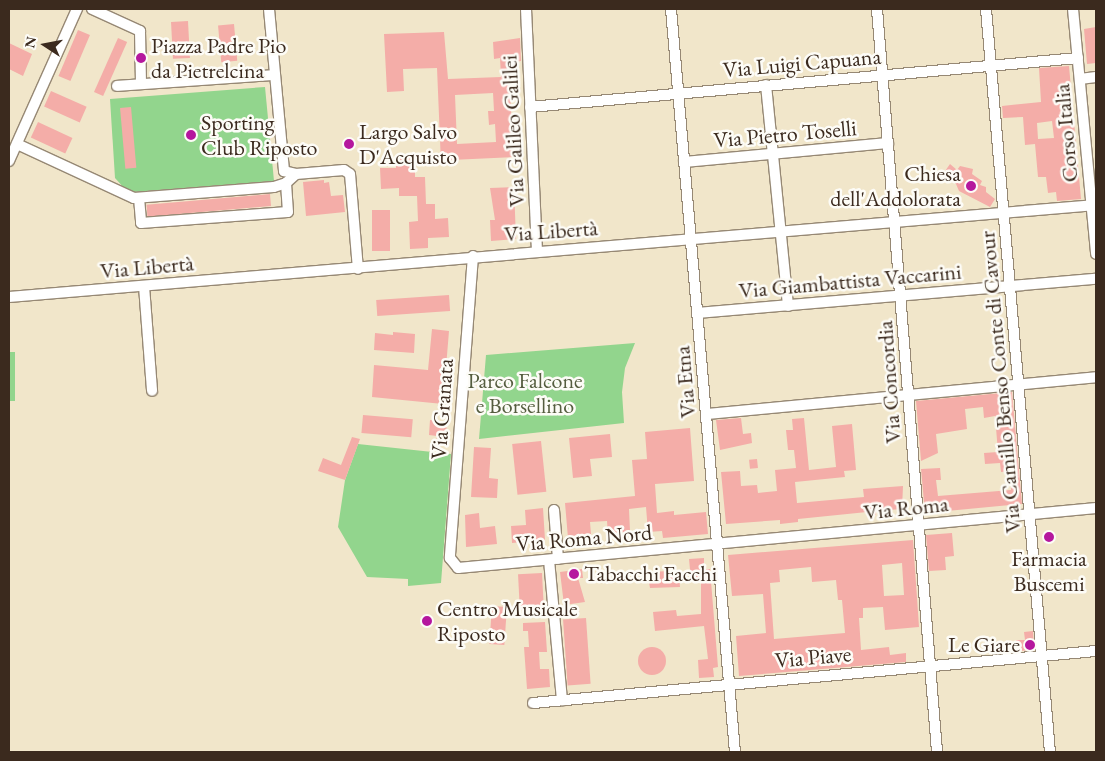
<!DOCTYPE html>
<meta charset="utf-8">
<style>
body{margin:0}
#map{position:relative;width:1105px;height:761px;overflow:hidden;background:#f1e6ca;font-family:"EB Garamond",serif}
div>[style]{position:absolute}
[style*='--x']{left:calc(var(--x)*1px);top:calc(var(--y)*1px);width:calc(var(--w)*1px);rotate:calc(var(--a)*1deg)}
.green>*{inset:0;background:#92d58d;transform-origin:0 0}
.building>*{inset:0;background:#f4ada8;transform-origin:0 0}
.round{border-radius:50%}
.roads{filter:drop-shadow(1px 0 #968874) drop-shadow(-1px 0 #968874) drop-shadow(0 1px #968874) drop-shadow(0 -1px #968874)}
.minor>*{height:10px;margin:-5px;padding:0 5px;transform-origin:5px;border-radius:5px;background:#fff}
.dots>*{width:14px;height:14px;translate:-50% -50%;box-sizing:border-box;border:2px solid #fdfcf7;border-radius:50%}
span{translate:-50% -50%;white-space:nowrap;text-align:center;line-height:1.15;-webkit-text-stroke:5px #fdfcf7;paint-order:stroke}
.poi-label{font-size:22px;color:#3b2a1e}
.left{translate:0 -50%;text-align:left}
.right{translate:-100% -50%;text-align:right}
.street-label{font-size:22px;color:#3b2a1e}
.park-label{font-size:22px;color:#555d3f}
.frame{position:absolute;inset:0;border:10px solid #3b2a1e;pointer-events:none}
.north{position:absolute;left:20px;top:20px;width:50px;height:50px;-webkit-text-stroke:4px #fdfcf7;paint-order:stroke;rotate:281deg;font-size:14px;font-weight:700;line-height:20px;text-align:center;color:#3b2a1e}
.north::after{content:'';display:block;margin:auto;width:18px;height:22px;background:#3b2a1e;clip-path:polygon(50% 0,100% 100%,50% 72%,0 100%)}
</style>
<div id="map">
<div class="green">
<div style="clip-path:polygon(265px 87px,274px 181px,133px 192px,125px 189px,115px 178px,110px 99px)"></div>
<div style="clip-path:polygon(635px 343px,625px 368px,622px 392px,624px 423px,479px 439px,486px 355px)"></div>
<div style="left:9px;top:352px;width:6px;height:49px"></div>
<div style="clip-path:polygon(358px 444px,451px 454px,441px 583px,408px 586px,408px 579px,367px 577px,338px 527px,345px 480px)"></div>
</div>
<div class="building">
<div style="left:188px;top:21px;width:37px;height:17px;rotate:87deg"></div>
<div style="left:234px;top:24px;width:37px;height:16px;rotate:85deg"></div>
<div style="clip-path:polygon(1096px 27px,1096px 63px,1087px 64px,1084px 29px)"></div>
<div style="left:78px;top:30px;width:13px;height:50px;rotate:23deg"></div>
<div style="clip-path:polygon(evenodd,444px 32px,448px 79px,501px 77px,500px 58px,494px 59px,493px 42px,520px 38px,521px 61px,509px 62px,513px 157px,451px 160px,452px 164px,441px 164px,437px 68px,403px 69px,404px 91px,387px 92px,384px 34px,444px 32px,493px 93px,494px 111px,488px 111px,489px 125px,495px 124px,496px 142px,457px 144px,455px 95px,493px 93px)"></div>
<div style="left:118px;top:38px;width:10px;height:59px;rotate:24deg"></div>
<div style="clip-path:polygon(9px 43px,32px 54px,23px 76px,9px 69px)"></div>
<div style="clip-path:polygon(evenodd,1069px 66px,1081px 199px,1057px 201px,1056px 192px,1048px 193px,1046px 177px,1038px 177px,1035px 144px,1025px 145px,1023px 117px,1003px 118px,1002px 106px,1041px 102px,1039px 68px,1069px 66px,1052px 121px,1054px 138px,1038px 139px,1037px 123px,1052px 121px)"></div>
<div style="left:51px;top:91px;width:39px;height:17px;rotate:24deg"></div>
<div style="left:131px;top:107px;width:61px;height:11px;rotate:85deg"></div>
<div style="left:38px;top:122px;width:38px;height:17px;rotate:25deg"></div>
<div style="clip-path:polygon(396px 156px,415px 156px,415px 177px,425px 177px,426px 204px,435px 204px,435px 219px,448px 218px,449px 237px,428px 238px,428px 248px,410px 249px,409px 222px,418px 221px,417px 196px,399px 196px,399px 188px,381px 189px,380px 168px,396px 168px)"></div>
<div style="clip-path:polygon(950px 164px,957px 170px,960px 166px,973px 169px,972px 174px,982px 181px,980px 185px,986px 187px,986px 192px,995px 199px,990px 207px,959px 191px,956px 184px,943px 174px)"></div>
<div style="clip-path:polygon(324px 180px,324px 183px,329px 182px,331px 196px,343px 195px,345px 212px,306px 216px,303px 182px)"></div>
<div style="clip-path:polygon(514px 187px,516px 239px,491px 241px,490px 220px,495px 220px,490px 188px)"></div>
<div style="left:270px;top:194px;width:12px;height:124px;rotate:85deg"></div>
<div style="left:372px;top:210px;width:18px;height:41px"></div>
<div style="left:449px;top:295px;width:16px;height:73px;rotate:86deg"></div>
<div style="clip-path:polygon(432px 329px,449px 331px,443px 404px,372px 397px,374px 365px,428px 370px)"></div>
<div style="clip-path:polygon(393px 332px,415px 334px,414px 353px,374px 350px,375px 333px,393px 335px)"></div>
<div style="clip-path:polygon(1012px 392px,1022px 504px,925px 513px,921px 469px,940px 468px,941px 480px,936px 480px,938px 496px,1011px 490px,1010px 471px,1001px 472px,1000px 463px,985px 464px,984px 453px,998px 452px,995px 416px,984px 418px,983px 407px,965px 409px,967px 429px,936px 434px,938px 453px,921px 461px,916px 401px)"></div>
<div style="left:363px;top:415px;width:50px;height:18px;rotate:5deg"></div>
<div style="clip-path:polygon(741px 418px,743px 434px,751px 433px,752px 443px,720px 450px,716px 420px)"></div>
<div style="clip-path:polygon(804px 418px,809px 470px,836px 467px,832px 426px,852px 424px,856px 470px,844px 471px,845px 477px,795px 482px,797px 503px,864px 497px,863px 489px,903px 486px,902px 509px,876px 511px,876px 515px,868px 515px,867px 512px,798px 519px,798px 522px,780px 524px,780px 520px,726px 524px,721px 472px,740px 471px,741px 486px,757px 485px,758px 493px,777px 491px,775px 470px,796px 468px,794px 450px,788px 450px,786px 430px,793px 430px,792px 419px)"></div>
<div style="clip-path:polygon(430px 420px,447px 422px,445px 444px,436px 444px,437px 436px,429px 435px)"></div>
<div style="clip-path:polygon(690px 428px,694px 481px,655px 484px,657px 513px,674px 511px,674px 515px,706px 512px,708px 534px,663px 538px,662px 531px,648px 532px,646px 507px,629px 509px,630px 531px,608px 535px,607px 521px,590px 522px,591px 534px,568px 538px,565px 503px,635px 496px,632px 460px,647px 459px,645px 432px)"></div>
<div style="clip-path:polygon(610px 434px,612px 457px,590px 459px,592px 476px,573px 478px,569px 438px)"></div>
<div style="clip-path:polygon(352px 437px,360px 439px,345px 480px,318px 471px,323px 458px,341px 465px)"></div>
<div style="left:541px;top:441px;width:51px;height:29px;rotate:84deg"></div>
<div style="clip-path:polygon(474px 447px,491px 448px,489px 478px,498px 479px,497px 498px,471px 497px)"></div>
<div style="left:757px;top:459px;width:9px;height:8px;rotate:84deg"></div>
<div style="clip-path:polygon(543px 508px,545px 540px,512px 543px,511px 526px,526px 525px,525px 510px)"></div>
<div style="clip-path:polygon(479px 513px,480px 528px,495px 526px,497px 544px,466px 547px,465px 515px)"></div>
<div style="clip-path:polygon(952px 533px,954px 556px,945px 557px,946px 570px,929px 571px,926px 535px)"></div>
<div style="clip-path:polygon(evenodd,913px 540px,919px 627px,885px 630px,883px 607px,863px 608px,863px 618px,859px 618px,861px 650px,889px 647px,890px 655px,906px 653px,906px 662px,739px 676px,736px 636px,766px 633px,763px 594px,732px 596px,728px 555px,913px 540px,902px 563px,904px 595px,884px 596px,882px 565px,902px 563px,913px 540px,811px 567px,812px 582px,836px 580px,838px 600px,842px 600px,845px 633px,774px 639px,770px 583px,780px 582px,779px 570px,811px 567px)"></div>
<div style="clip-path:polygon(704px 558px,704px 569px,710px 569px,718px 667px,713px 668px,714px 677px,699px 678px,698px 660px,708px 659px,704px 626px,655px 631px,653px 612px,676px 610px,677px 616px,701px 614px,701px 579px,691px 580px,689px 559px)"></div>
<div style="clip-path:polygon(582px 569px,583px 578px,578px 578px,585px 602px,564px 605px,560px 572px)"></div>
<div style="clip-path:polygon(671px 571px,672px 576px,679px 576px,680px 587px,650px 588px,647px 572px)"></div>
<div style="left:542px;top:573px;width:33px;height:24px;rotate:87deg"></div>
<div style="left:492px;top:606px;width:15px;height:38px;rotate:4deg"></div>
<div style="left:586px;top:618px;width:66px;height:23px;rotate:86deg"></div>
<div style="clip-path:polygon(545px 622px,547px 652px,539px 652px,540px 669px,549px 669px,550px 687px,527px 689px,524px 647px,529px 647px,528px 631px,523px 631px,523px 623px)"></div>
<div style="clip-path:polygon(1033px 631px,1034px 650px,1017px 651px,1016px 640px,1025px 640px,1024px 632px)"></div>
<div class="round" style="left:638px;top:647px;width:28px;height:28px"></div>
</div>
<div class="roads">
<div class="minor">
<div style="--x:92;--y:9;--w:53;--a:24.6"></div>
<div style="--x:140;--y:31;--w:53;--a:88.9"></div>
<div style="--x:269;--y:9;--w:163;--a:84.7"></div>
<div style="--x:284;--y:171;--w:12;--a:14"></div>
<div style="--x:296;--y:174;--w:48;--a:-4.8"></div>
<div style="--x:344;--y:170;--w:7;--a:34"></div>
<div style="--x:350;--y:174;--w:95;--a:85.2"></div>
<div style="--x:526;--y:9;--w:243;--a:87.4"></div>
<div style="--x:671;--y:9;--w:746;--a:85.08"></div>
<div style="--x:877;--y:9;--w:745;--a:85.38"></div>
<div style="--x:986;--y:9;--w:746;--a:85.08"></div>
<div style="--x:1073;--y:9;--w:246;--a:84.6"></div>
<div style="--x:1080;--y:79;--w:16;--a:-7"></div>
<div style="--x:766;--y:85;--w:222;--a:84.3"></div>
<div style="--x:117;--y:86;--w:158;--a:-4"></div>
<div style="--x:530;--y:107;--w:550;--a:-5.11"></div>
<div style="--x:17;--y:144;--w:129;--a:24.8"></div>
<div style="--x:134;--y:198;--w:140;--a:-4.5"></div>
<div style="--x:274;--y:187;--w:13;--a:-18"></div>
<div style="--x:286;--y:183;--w:13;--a:-42"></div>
<div style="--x:9;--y:161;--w:167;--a:-65.9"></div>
<div style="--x:684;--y:162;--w:205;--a:-5.3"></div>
<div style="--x:139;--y:198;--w:25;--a:85"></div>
<div style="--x:141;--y:223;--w:147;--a:-4.3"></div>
<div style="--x:288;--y:212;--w:29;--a:-94"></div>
<div style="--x:473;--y:256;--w:303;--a:94.4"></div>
<div style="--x:450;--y:558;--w:13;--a:51"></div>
<div style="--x:458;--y:568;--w:641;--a:-5.37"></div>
<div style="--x:144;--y:286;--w:105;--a:85.6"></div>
<div style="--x:9;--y:297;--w:1091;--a:-4.84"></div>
<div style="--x:697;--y:313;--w:400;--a:-4.9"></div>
<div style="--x:707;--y:414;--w:391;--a:-5.4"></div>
<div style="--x:554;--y:510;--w:49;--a:85.3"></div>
<div style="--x:549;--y:560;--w:141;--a:84.7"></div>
<div style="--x:533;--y:703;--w:565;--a:-5.28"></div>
</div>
</div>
<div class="dots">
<div style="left:141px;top:58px;background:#b5179e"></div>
<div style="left:191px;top:135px;background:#b5179e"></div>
<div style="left:349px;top:144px;background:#b5179e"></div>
<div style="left:971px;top:186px;background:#b5179e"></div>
<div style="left:1049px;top:537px;background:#b5179e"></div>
<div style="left:574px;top:574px;background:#b5179e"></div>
<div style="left:427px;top:621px;background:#b5179e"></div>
<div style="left:1030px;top:645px;background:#b5179e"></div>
</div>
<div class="poi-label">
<span class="left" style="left:151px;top:58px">Piazza Padre Pio<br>da Pietrelcina</span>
<span class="left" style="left:201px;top:135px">Sporting<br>Club Riposto</span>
<span class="left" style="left:359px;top:144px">Largo Salvo<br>D'Acquisto</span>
<span class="right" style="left:961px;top:186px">Chiesa<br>dell'Addolorata</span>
<span style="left:1049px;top:571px">Farmacia<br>Buscemi</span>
<span class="left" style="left:584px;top:574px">Tabacchi Facchi</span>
<span class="left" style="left:437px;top:621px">Centro Musicale<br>Riposto</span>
<span class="right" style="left:1020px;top:645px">Le Giare</span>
</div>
<div class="street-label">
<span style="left:802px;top:63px;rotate:-5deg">Via Luigi Capuana</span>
<span style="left:513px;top:131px;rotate:-93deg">Via Galileo Galilei</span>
<span style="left:1066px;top:133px;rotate:-95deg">Corso Italia</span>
<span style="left:785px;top:134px;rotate:-5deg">Via Pietro Toselli</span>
<span style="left:551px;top:231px;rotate:-4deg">Via Libertà</span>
<span style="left:147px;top:267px;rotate:-5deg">Via Libertà</span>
<span style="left:850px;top:281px;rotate:-5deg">Via Giambattista Vaccarini</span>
<span style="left:685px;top:382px;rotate:-95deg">Via Etna</span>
<span style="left:889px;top:382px;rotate:-94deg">Via Concordia</span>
<span style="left:1000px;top:382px;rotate:-95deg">Via Camillo Benso Conte di Cavour</span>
<span style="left:442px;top:409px;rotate:-86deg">Via Granata</span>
<span style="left:906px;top:508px;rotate:-6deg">Via Roma</span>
<span style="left:584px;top:538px;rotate:-5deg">Via Roma Nord</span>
<span style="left:813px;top:657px;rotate:-5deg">Via Piave</span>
</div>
<div class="park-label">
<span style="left:525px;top:393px">Parco Falcone<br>e Borsellino</span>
</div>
<div class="frame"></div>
<div class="north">N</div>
</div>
